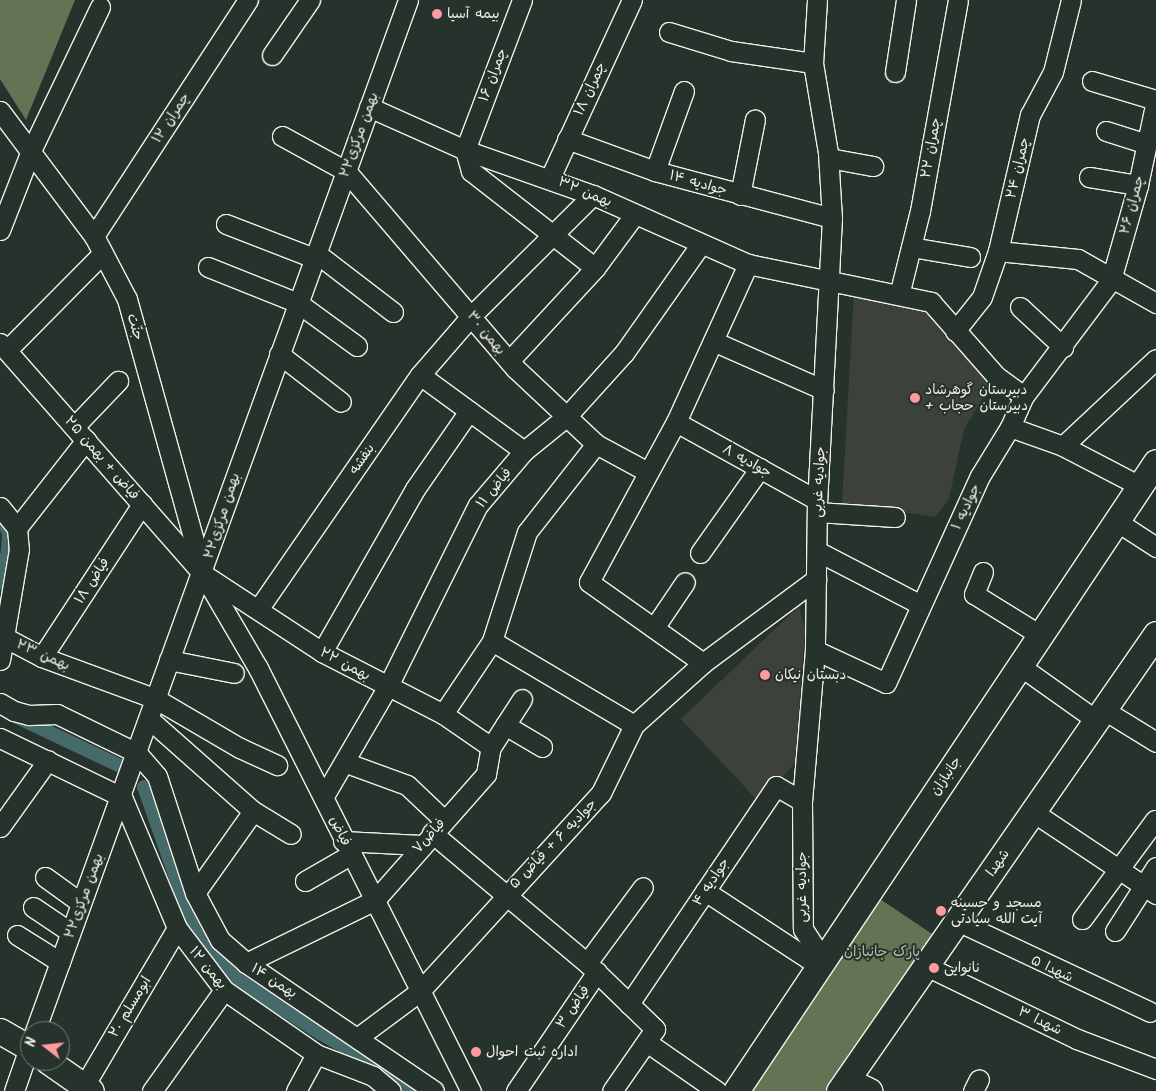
<!DOCTYPE html>
<meta charset="utf-8">
<style>
body{margin:0}
#map{position:relative;width:1156px;height:1091px;overflow:hidden;background:#26332d;font-family:Kalam,"Playpen Sans Arabic",sans-serif}
div>[style]{position:absolute}
[style*='--x']{left:calc(var(--x)*1px);top:calc(var(--y)*1px);width:calc(var(--w)*1px);rotate:calc(var(--a)*1deg)}
.built>*{inset:0;background:#3c4239}
.green>*{inset:0;background:#637354}
.canal>*{height:14px;margin:-7px;padding:0 7px;transform-origin:7px;border-radius:7px;background:#456a69}
.roads{filter:drop-shadow(1px 0 #f4f1e8) drop-shadow(-1px 0 #f4f1e8) drop-shadow(0 1px #f4f1e8) drop-shadow(0 -1px #f4f1e8)}
.minor>*{height:19px;margin:-9.5px;padding:0 9.5px;transform-origin:9.5px;border-radius:9.5px;background:#26332d}
.major>*{height:25px;margin:-12.5px;padding:0 12.5px;transform-origin:12.5px;border-radius:12.5px;background:#26332d}
.dots>*{width:14px;height:14px;translate:-50% -50%;box-sizing:border-box;border:2px solid #26332d;border-radius:50%}
span{translate:-50% -50%;white-space:nowrap;text-align:center;line-height:1.15;-webkit-text-stroke:4px #26332d;paint-order:stroke}
.poi-label{font-size:14px;color:#f4f1e8}
.left{translate:0 -50%;text-align:left}
.street-label{font-size:14px;color:#f4f1e8}
.park-label{font-size:14px;color:#babfad}
.north{position:absolute;left:20px;top:1021px;width:50px;height:50px;box-sizing:border-box;background:#26332d;border:1px solid #787f78;border-radius:50%;rotate:286deg;font-size:14px;font-weight:700;line-height:20px;text-align:center;color:#f4f1e8}
.north::after{content:'';display:block;margin:auto;width:18px;height:22px;background:#ff9aa2;clip-path:polygon(50% 0,100% 100%,50% 72%,0 100%)}
</style>
<div id="map">
<div class="built">
<div style="clip-path:polygon(854px 291px,938px 301px,1001px 368px,964px 429px,949px 499px,935px 517px,842px 503px)"></div>
<div style="clip-path:polygon(799px 606px,805px 630px,795px 763px,759px 802px,681px 719px)"></div>
</div>
<div class="green">
<div style="clip-path:polygon(0 0,75px 0,26px 120px,0 79px)"></div>
<div style="clip-path:polygon(871px 893px,941px 940px,834px 1091px,744px 1091px)"></div>
</div>
<div class="canal">
<div style="--x:0;--y:583;--w:34;--a:-76"></div>
<div style="--x:8;--y:550;--w:17;--a:-87"></div>
<div style="--x:9;--y:533;--w:13;--a:-117"></div>
<div style="--x:17;--y:717;--w:112;--a:25.4"></div>
<div style="--x:144;--y:787;--w:154;--a:70.6"></div>
<div style="--x:195;--y:932;--w:33;--a:50"></div>
<div style="--x:216;--y:957;--w:32;--a:46"></div>
<div style="--x:238;--y:980;--w:98;--a:32.9"></div>
<div style="--x:320;--y:1033;--w:60;--a:29.1"></div>
<div style="--x:372;--y:1062;--w:50;--a:35.3"></div>
</div>
<div class="roads">
<div class="minor">
<div style="--x:522;--y:0;--w:160;--a:110.8"></div>
<div style="--x:465;--y:150;--w:22;--a:74"></div>
<div style="--x:471;--y:171;--w:157;--a:38"></div>
<div style="--x:817;--y:0;--w:63;--a:93.6"></div>
<div style="--x:813;--y:63;--w:91;--a:80.5"></div>
<div style="--x:828;--y:153;--w:65;--a:86.5"></div>
<div style="--x:832;--y:218;--w:282;--a:93"></div>
<div style="--x:817;--y:500;--w:150;--a:90.8"></div>
<div style="--x:815;--y:650;--w:152;--a:94.9"></div>
<div style="--x:802;--y:801;--w:128;--a:89.6"></div>
<div style="--x:803;--y:929;--w:37;--a:57"></div>
<div style="--x:669;--y:32;--w:65;--a:17"></div>
<div style="--x:731;--y:51;--w:83;--a:8.3"></div>
<div style="--x:272;--y:55;--w:67;--a:-55.4"></div>
<div style="--x:895;--y:72;--w:73;--a:-81.3"></div>
<div style="--x:1092;--y:81;--w:67;--a:16.5"></div>
<div style="--x:369;--y:107;--w:105;--a:24.1"></div>
<div style="--x:465;--y:150;--w:136;--a:19.4"></div>
<div style="--x:593;--y:195;--w:170;--a:24"></div>
<div style="--x:748;--y:264;--w:187;--a:11.7"></div>
<div style="--x:931;--y:302;--w:98;--a:48.7"></div>
<div style="--x:996;--y:376;--w:34;--a:36"></div>
<div style="--x:0;--y:111;--w:156;--a:53.1"></div>
<div style="--x:94;--y:236;--w:71;--a:62.4"></div>
<div style="--x:127;--y:299;--w:281;--a:74.5"></div>
<div style="--x:1106;--y:131;--w:43;--a:17.6"></div>
<div style="--x:282;--y:136;--w:73;--a:28.7"></div>
<div style="--x:346;--y:171;--w:260;--a:49.4"></div>
<div style="--x:515;--y:368;--w:111;--a:43.2"></div>
<div style="--x:596;--y:444;--w:57;--a:28.4"></div>
<div style="--x:567;--y:139;--w:94;--a:20"></div>
<div style="--x:655;--y:171;--w:183;--a:14.9"></div>
<div style="--x:829;--y:158;--w:45;--a:10.3"></div>
<div style="--x:655;--y:171;--w:85;--a:-70.1"></div>
<div style="--x:1089;--y:177;--w:50;--a:9.3"></div>
<div style="--x:550;--y:178;--w:196;--a:-65.3"></div>
<div style="--x:740;--y:195;--w:77;--a:-78.8"></div>
<div style="--x:226;--y:224;--w:94;--a:21.1"></div>
<div style="--x:0;--y:230;--w:83;--a:-68.7"></div>
<div style="--x:30;--y:153;--w:162;--a:-64.4"></div>
<div style="--x:94;--y:236;--w:282;--a:-56.9"></div>
<div style="--x:911;--y:247;--w:60;--a:9.6"></div>
<div style="--x:998;--y:251;--w:80;--a:5.7"></div>
<div style="--x:1078;--y:259;--w:90;--a:29.4"></div>
<div style="--x:316;--y:253;--w:97;--a:37.5"></div>
<div style="--x:208;--y:267;--w:97;--a:21.8"></div>
<div style="--x:298;--y:303;--w:73;--a:36.1"></div>
<div style="--x:899;--y:295;--w:87;--a:-76"></div>
<div style="--x:920;--y:211;--w:214;--a:-79.8"></div>
<div style="--x:1020;--y:307;--w:59;--a:42.9"></div>
<div style="--x:955;--y:331;--w:43;--a:-51.5"></div>
<div style="--x:982;--y:297;--w:49;--a:-70.8"></div>
<div style="--x:998;--y:251;--w:140;--a:-76.8"></div>
<div style="--x:1030;--y:115;--w:49;--a:-61.9"></div>
<div style="--x:1053;--y:72;--w:74;--a:-76"></div>
<div style="--x:713;--y:341;--w:121;--a:23.8"></div>
<div style="--x:0;--y:343;--w:308;--a:48.7"></div>
<div style="--x:203;--y:574;--w:109;--a:59.7"></div>
<div style="--x:258;--y:668;--w:474;--a:63.3"></div>
<div style="--x:7;--y:350;--w:136;--a:-45.3"></div>
<div style="--x:279;--y:354;--w:78;--a:37.7"></div>
<div style="--x:509;--y:361;--w:127;--a:-47.2"></div>
<div style="--x:595;--y:268;--w:67;--a:-53.5"></div>
<div style="--x:420;--y:375;--w:129;--a:36.2"></div>
<div style="--x:676;--y:422;--w:161;--a:29"></div>
<div style="--x:74;--y:427;--w:64;--a:-46.3"></div>
<div style="--x:1010;--y:427;--w:56;--a:19.7"></div>
<div style="--x:1063;--y:446;--w:87;--a:27.5"></div>
<div style="--x:1063;--y:446;--w:127;--a:-43.1"></div>
<div style="--x:0;--y:507;--w:27;--a:51"></div>
<div style="--x:17;--y:528;--w:21;--a:85"></div>
<div style="--x:19;--y:549;--w:89;--a:99.7"></div>
<div style="--x:4;--y:637;--w:43;--a:27.8"></div>
<div style="--x:42;--y:657;--w:121;--a:20.2"></div>
<div style="--x:156;--y:699;--w:97;--a:30.3"></div>
<div style="--x:240;--y:748;--w:41;--a:24.7"></div>
<div style="--x:817;--y:512;--w:78;--a:3.7"></div>
<div style="--x:1116;--y:521;--w:48;--a:33"></div>
<div style="--x:17;--y:528;--w:112;--a:-51.9"></div>
<div style="--x:817;--y:551;--w:117;--a:27.4"></div>
<div style="--x:700;--y:553;--w:104;--a:-54.8"></div>
<div style="--x:983;--y:572;--w:24;--a:112"></div>
<div style="--x:974;--y:594;--w:78;--a:31.8"></div>
<div style="--x:206;--y:576;--w:139;--a:33.2"></div>
<div style="--x:322;--y:652;--w:136;--a:27.1"></div>
<div style="--x:443;--y:714;--w:58;--a:34.5"></div>
<div style="--x:259;--y:608;--w:283;--a:-55.4"></div>
<div style="--x:420;--y:375;--w:79;--a:-49.1"></div>
<div style="--x:472;--y:315;--w:170;--a:-44.8"></div>
<div style="--x:654;--y:628;--w:55;--a:-56"></div>
<div style="--x:492;--y:641;--w:165;--a:30.6"></div>
<div style="--x:815;--y:650;--w:78;--a:24.9"></div>
<div style="--x:886;--y:683;--w:227;--a:-65.6"></div>
<div style="--x:980;--y:476;--w:57;--a:-58.5"></div>
<div style="--x:1010;--y:427;--w:34;--a:-66"></div>
<div style="--x:1024;--y:396;--w:145;--a:-53.1"></div>
<div style="--x:1111;--y:280;--w:99;--a:-74.1"></div>
<div style="--x:1138;--y:185;--w:87;--a:-78"></div>
<div style="--x:322;--y:652;--w:188;--a:-60.3"></div>
<div style="--x:415;--y:489;--w:95;--a:-55.3"></div>
<div style="--x:42;--y:657;--w:183;--a:-56.8"></div>
<div style="--x:0;--y:660;--w:23;--a:-80"></div>
<div style="--x:169;--y:660;--w:66;--a:11.3"></div>
<div style="--x:703;--y:663;--w:140;--a:-144.6"></div>
<div style="--x:589;--y:582;--w:182;--a:-61.5"></div>
<div style="--x:676;--y:422;--w:174;--a:-65.5"></div>
<div style="--x:1020;--y:666;--w:93;--a:35.4"></div>
<div style="--x:0;--y:703;--w:16;--a:30"></div>
<div style="--x:14;--y:711;--w:16;--a:15"></div>
<div style="--x:29;--y:715;--w:28;--a:-2"></div>
<div style="--x:57;--y:714;--w:89;--a:26"></div>
<div style="--x:137;--y:753;--w:30;--a:49"></div>
<div style="--x:157;--y:776;--w:123;--a:72"></div>
<div style="--x:195;--y:893;--w:53;--a:62"></div>
<div style="--x:220;--y:940;--w:35;--a:41"></div>
<div style="--x:246;--y:963;--w:227;--a:34.2"></div>
<div style="--x:1104;--y:710;--w:61;--a:31.6"></div>
<div style="--x:443;--y:714;--w:88;--a:-56.1"></div>
<div style="--x:492;--y:641;--w:114;--a:-72.2"></div>
<div style="--x:527;--y:532;--w:112;--a:-51.9"></div>
<div style="--x:149;--y:719;--w:139;--a:41.5"></div>
<div style="--x:253;--y:811;--w:44;--a:31.2"></div>
<div style="--x:505;--y:725;--w:43;--a:30.7"></div>
<div style="--x:0;--y:738;--w:136;--a:25.8"></div>
<div style="--x:344;--y:762;--w:67;--a:20.1"></div>
<div style="--x:407;--y:785;--w:51;--a:43.4"></div>
<div style="--x:324;--y:796;--w:127;--a:-59.8"></div>
<div style="--x:388;--y:686;--w:202;--a:-63.6"></div>
<div style="--x:478;--y:505;--w:71;--a:-49.6"></div>
<div style="--x:524;--y:451;--w:55;--a:-39.1"></div>
<div style="--x:567;--y:416;--w:85;--a:-47.9"></div>
<div style="--x:624;--y:353;--w:133;--a:-54.8"></div>
<div style="--x:122;--y:797;--w:142;--a:67.2"></div>
<div style="--x:177;--y:928;--w:78;--a:52.8"></div>
<div style="--x:224;--y:990;--w:112;--a:34.8"></div>
<div style="--x:316;--y:1054;--w:61;--a:21.1"></div>
<div style="--x:373;--y:1076;--w:23;--a:40"></div>
<div style="--x:1033;--y:812;--w:148;--a:33.7"></div>
<div style="--x:0;--y:827;--w:82;--a:-54.4"></div>
<div style="--x:432;--y:833;--w:202;--a:40"></div>
<div style="--x:587;--y:963;--w:95;--a:44.1"></div>
<div style="--x:655;--y:1029;--w:75;--a:124.7"></div>
<div style="--x:343;--y:841;--w:78;--a:2.9"></div>
<div style="--x:45;--y:877;--w:44;--a:35.8"></div>
<div style="--x:305;--y:881;--w:54;--a:-29.9"></div>
<div style="--x:705;--y:891;--w:136;--a:33.3"></div>
<div style="--x:195;--y:893;--w:100;--a:-54.7"></div>
<div style="--x:33;--y:907;--w:45;--a:34"></div>
<div style="--x:1082;--y:919;--w:123;--a:-53.6"></div>
<div style="--x:957;--y:921;--w:213;--a:25.2"></div>
<div style="--x:1115;--y:931;--w:76;--a:-57.4"></div>
<div style="--x:17;--y:935;--w:51;--a:32.1"></div>
<div style="--x:246;--y:963;--w:144;--a:-26"></div>
<div style="--x:375;--y:900;--w:168;--a:-48.6"></div>
<div style="--x:486;--y:774;--w:27;--a:-80"></div>
<div style="--x:491;--y:747;--w:57;--a:-57.1"></div>
<div style="--x:587;--y:963;--w:94;--a:-53.6"></div>
<div style="--x:926;--y:966;--w:168;--a:25.8"></div>
<div style="--x:1077;--y:1039;--w:85;--a:20.8"></div>
<div style="--x:629;--y:1004;--w:263;--a:-56"></div>
<div style="--x:776;--y:786;--w:30;--a:30"></div>
<div style="--x:35;--y:1031;--w:1096;--a:-70.11"></div>
<div style="--x:357;--y:1038;--w:79;--a:-36.7"></div>
<div style="--x:420;--y:991;--w:268;--a:-47.6"></div>
<div style="--x:601;--y:793;--w:76;--a:-64.1"></div>
<div style="--x:634;--y:725;--w:93;--a:-41.9"></div>
<div style="--x:703;--y:663;--w:141;--a:-36.6"></div>
<div style="--x:648;--y:1043;--w:84;--a:34.8"></div>
<div style="--x:84;--y:1086;--w:183;--a:-59.5"></div>
<div style="--x:14;--y:1091;--w:49;--a:-70.8"></div>
<div style="--x:152;--y:1091;--w:124;--a:-54.5"></div>
<div style="--x:296;--y:1091;--w:42;--a:-61.6"></div>
<div style="--x:516;--y:1091;--w:144;--a:-55.8"></div>
<div style="--x:973;--y:1091;--w:13;--a:-63"></div>
</div>
<div class="major">
<div style="--x:0;--y:1031;--w:34;--a:30"></div>
<div style="--x:48;--y:1061;--w:52;--a:34.9"></div>
<div style="--x:847;--y:1080;--w:25;--a:26"></div>
<div style="--x:736;--y:1091;--w:756;--a:-56.27"></div>
<div style="--x:839;--y:1091;--w:556;--a:-55.25"></div>
</div>
</div>
<div class="dots">
<div style="left:437px;top:14px;background:#ff9aa2"></div>
<div style="left:915px;top:398px;background:#ff9aa2"></div>
<div style="left:765px;top:675px;background:#ff9aa2"></div>
<div style="left:941px;top:911px;background:#ff9aa2"></div>
<div style="left:934px;top:968px;background:#ff9aa2"></div>
<div style="left:476px;top:1052px;background:#ff9aa2"></div>
</div>
<div class="poi-label">
<span class="left" style="left:447px;top:14px">بیمه آسیا</span>
<span class="left" style="left:925px;top:398px">دبیرستان گوهرشاد<br>+ دبیرستان حجاب</span>
<span class="left" style="left:775px;top:675px">دبستان نیکان</span>
<span class="left" style="left:951px;top:911px">مسجد و حسینه<br>آیت الله سیادتی</span>
<span class="left" style="left:944px;top:968px">نانوایی</span>
<span class="left" style="left:486px;top:1052px">اداره ثبت احوال</span>
</div>
<div class="street-label">
<span style="left:493px;top:75px;rotate:-69deg">چمران ۱۶</span>
<span style="left:590px;top:89px;rotate:-65deg">چمران ۱۸</span>
<span style="left:171px;top:118px;rotate:-57deg">چمران ۱۲</span>
<span style="left:359px;top:135px;rotate:-70deg">۲۲بهمن مرکزی</span>
<span style="left:931px;top:148px;rotate:-80deg">چمران ۲۲</span>
<span style="left:1018px;top:168px;rotate:-77deg">چمران ۲۴</span>
<span style="left:698px;top:183px;rotate:16deg">جوادیه ۱۴</span>
<span style="left:585px;top:192px;rotate:23deg">بهمن ۳۲</span>
<span style="left:1132px;top:205px;rotate:-75deg">چمران ۲۶</span>
<span style="left:135px;top:327px;rotate:74deg">جنّت</span>
<span style="left:486px;top:333px;rotate:51deg">بهمن ۳۰</span>
<span style="left:102px;top:458px;rotate:49deg">فیاض + بهمن ۲۵</span>
<span style="left:362px;top:459px;rotate:-55deg">بنفشه</span>
<span style="left:747px;top:461px;rotate:29deg">جوادیه ۸</span>
<span style="left:819px;top:482px;rotate:-87deg">جوادیه غربی</span>
<span style="left:494px;top:488px;rotate:-51deg">فیاض ۱۱</span>
<span style="left:966px;top:507px;rotate:-65deg">جوادیه ۱</span>
<span style="left:222px;top:516px;rotate:-72deg">۲۲بهمن مرکزی</span>
<span style="left:92px;top:581px;rotate:-57deg">فیاض ۱۸</span>
<span style="left:43px;top:655px;rotate:24deg">بهمن ۲۳</span>
<span style="left:345px;top:664px;rotate:28deg">بهمن ۲۲</span>
<span style="left:946px;top:776px;rotate:-56deg">جانبازان</span>
<span style="left:340px;top:831px;rotate:64deg">فیاض</span>
<span style="left:429px;top:836px;rotate:-48deg">فیاض۷</span>
<span style="left:553px;top:844px;rotate:-46deg">جوادیه ۶ + فیاض ۵</span>
<span style="left:998px;top:863px;rotate:-55deg">شهدا</span>
<span style="left:711px;top:882px;rotate:-56deg">جوادیه ۴</span>
<span style="left:802px;top:887px;rotate:-90deg">جوادیه غربی</span>
<span style="left:84px;top:896px;rotate:-70deg">۲۲بهمن مرکزی</span>
<span style="left:208px;top:968px;rotate:51deg">بهمن ۱۲</span>
<span style="left:1052px;top:969px;rotate:25deg">شهدا ۵</span>
<span style="left:274px;top:981px;rotate:33deg">بهمن ۱۴</span>
<span style="left:130px;top:1007px;rotate:-59deg">ابومسلم ۲۰</span>
<span style="left:573px;top:1007px;rotate:-56deg">فیاض ۳</span>
<span style="left:1040px;top:1021px;rotate:26deg">شهدا ۳</span>
</div>
<div class="park-label">
<span style="left:882px;top:952px">پارک جانبازان</span>
</div>
<div class="north">N</div>
</div>
